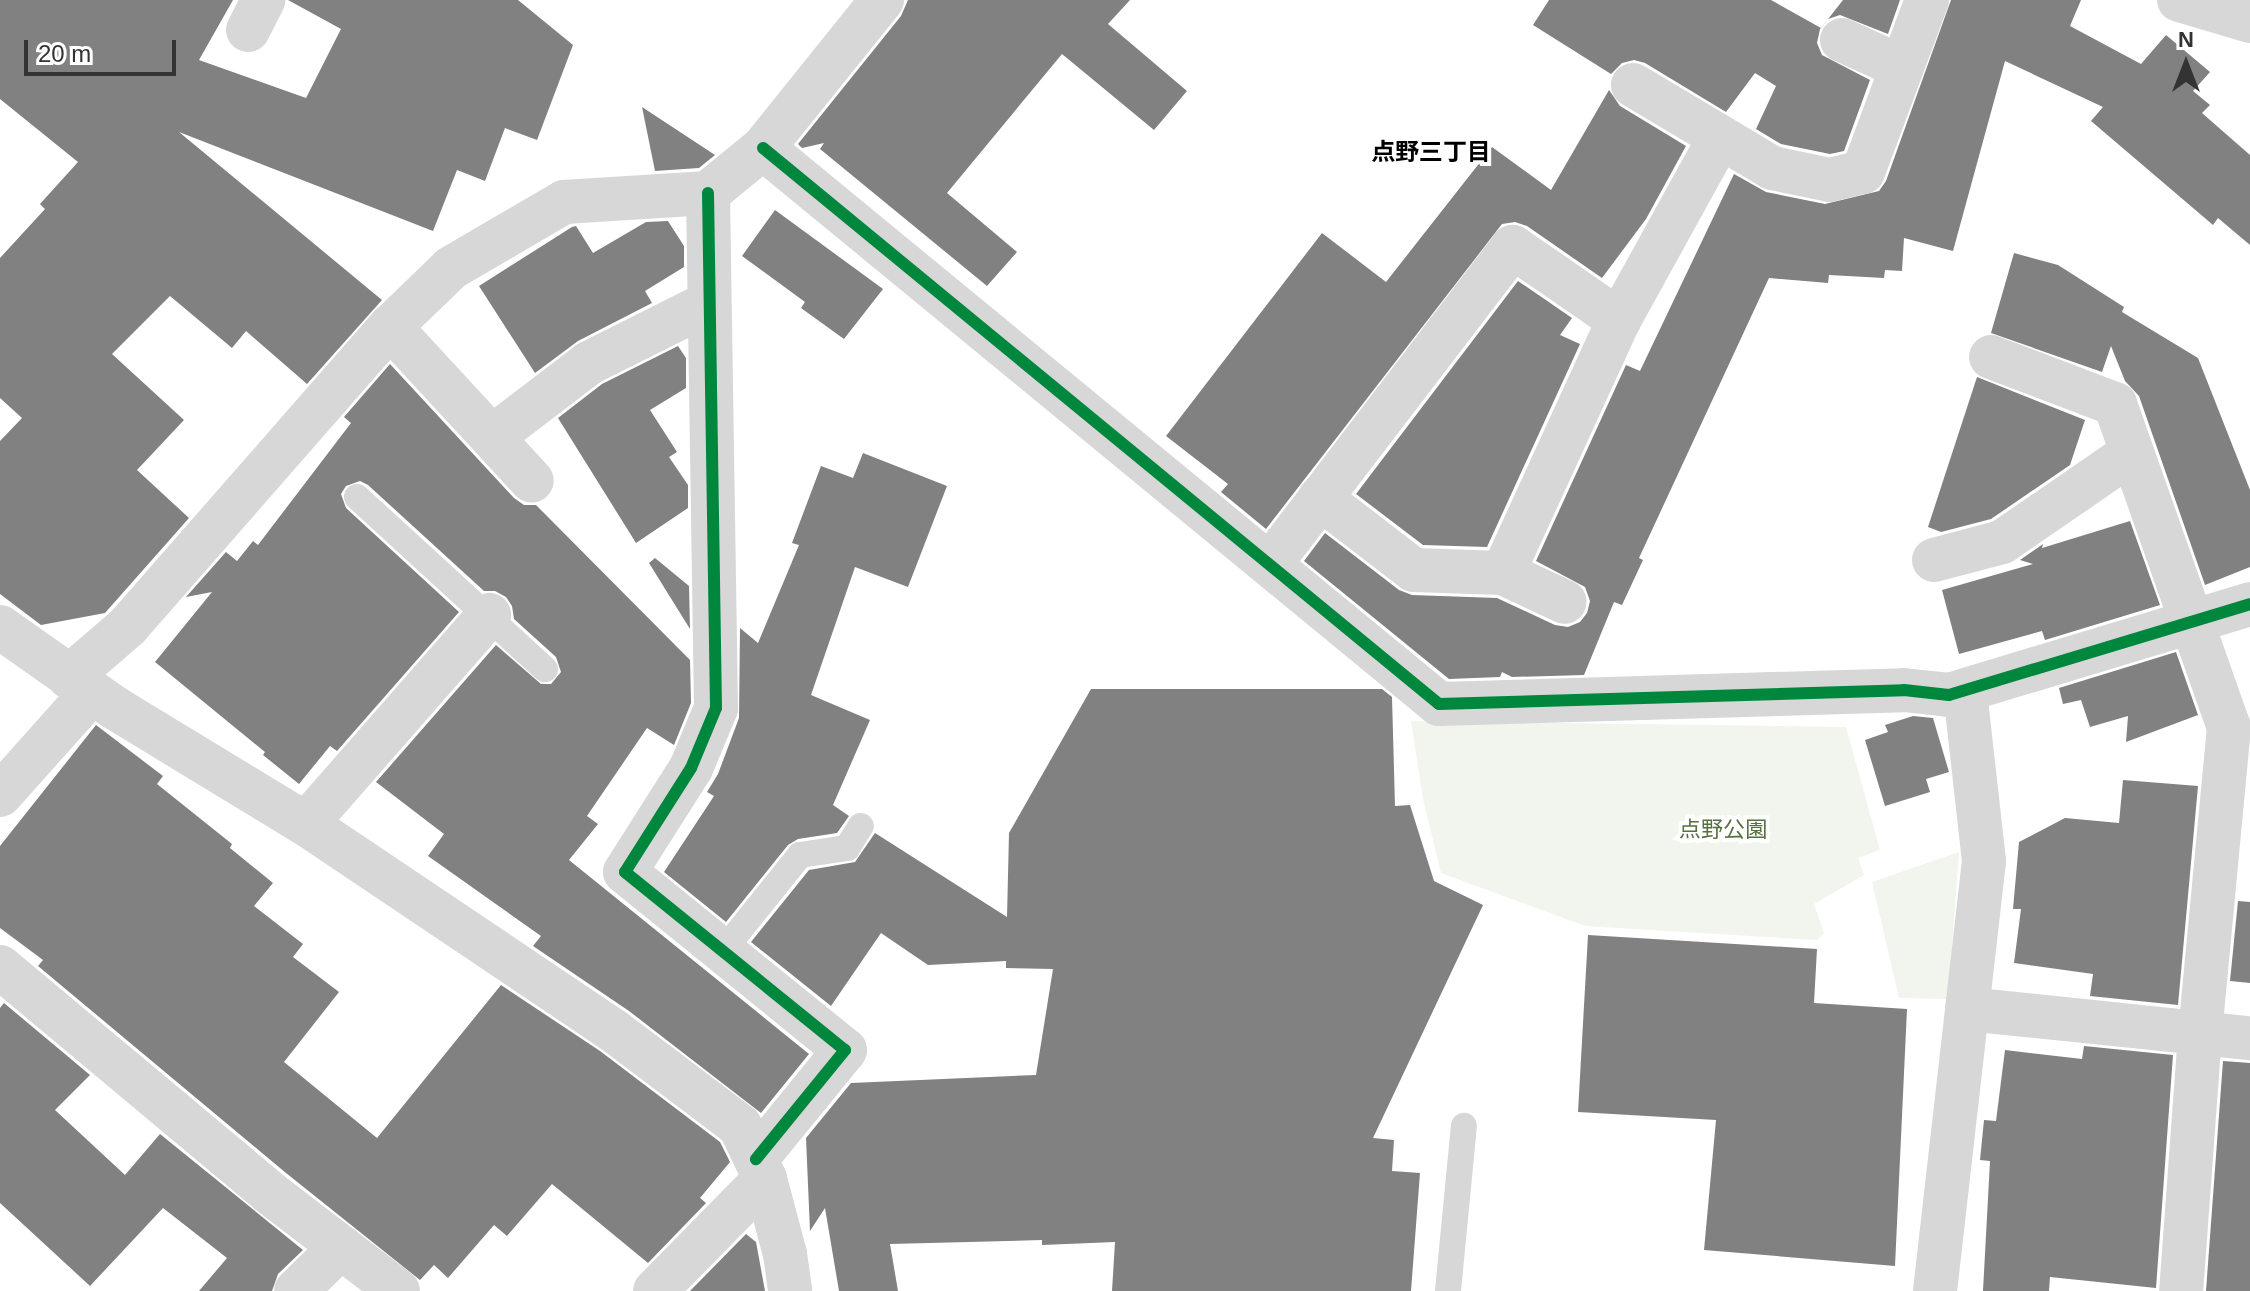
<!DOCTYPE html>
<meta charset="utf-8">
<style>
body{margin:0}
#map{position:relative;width:2250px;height:1291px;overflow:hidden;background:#fff;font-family:Arial,"Noto Sans JP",sans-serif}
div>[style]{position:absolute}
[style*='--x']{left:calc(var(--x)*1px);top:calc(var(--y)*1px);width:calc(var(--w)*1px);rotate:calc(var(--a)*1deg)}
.green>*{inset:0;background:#f1f5ed}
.building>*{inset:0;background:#818181}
.lane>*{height:26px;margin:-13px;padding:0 13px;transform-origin:13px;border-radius:13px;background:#d7d7d7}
.street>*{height:44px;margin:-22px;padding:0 22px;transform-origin:22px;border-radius:22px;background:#d7d7d7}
.cycleway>*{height:12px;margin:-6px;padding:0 6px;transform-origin:6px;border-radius:6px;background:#00873e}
span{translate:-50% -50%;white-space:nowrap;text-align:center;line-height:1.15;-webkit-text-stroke:8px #fff;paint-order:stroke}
.park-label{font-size:22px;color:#56703f}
.neighbourhood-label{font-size:24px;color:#000;font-weight:700}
.north{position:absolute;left:2146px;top:24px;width:80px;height:80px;-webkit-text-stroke:6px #fff;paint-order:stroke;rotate:0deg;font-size:22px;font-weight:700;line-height:32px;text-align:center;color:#333}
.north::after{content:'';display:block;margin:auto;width:28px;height:36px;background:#333;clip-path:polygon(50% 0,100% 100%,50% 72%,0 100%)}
.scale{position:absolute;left:24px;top:40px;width:152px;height:36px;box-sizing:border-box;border:4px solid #333;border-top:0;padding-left:10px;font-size:24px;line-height:28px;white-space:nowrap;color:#333;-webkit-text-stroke:6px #fff;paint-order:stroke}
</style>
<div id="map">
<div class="green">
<div style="clip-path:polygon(1411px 721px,1846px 727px,1880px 850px,1858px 858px,1864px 875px,1814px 904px,1824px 933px,1817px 940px,1585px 926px,1441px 873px,1423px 799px)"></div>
<div style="clip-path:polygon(1959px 852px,1948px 999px,1899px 998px,1872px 882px)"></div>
</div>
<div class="building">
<div style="clip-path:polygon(0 0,233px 0,199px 60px,306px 98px,341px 29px,288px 0,518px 0,573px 45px,537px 140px,505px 128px,485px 181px,457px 170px,433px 231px,179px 132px,382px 300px,307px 384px,246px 331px,232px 348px,170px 296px,112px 354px,184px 420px,137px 470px,189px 518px,105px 613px,41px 625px,0 594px,0 441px,22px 418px,0 398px,0 258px,45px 209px,40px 204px,78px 162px,0 99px)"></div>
<div style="clip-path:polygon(908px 0,1130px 0,1108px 24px,1187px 91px,1154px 130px,1062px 54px,947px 193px,1017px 252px,987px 286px,820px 149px,824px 143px,802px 148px,798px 144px,901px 16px)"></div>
<div style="clip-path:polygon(1549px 0,1771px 0,1821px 28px,1843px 0,1900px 0,1888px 34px,1840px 15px,1828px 19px,1820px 29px,1817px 43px,1822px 55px,1870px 80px,1844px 151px,1830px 154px,1781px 144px,1756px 129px,1776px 86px,1755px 73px,1726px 112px,1645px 63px,1634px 60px,1622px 63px,1611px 74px,1533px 25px)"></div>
<div style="clip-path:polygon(1951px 0,2081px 0,2070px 26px,2141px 64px,2166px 35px,2210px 72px,2193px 91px,2210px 105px,2202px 113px,2250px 155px,2250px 245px,2218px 218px,2213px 225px,2091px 121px,2103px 107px,2005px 61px,1953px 251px,1904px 238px,1902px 271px,1885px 270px,1884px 278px,1829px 275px,1828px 283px,1769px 278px,1639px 558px,1643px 560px,1622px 605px,1614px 602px,1584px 675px,1512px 677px,1502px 672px,1500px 677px,1449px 679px,1304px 561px,1325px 533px,1399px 590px,1412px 595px,1497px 598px,1555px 625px,1568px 627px,1580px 622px,1587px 613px,1590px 601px,1585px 587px,1536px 561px,1626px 365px,1640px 371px,1734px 174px,1766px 192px,1825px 204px,1879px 191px,1886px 181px)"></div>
<div style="clip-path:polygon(1609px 90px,1620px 106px,1686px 146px,1646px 219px,1602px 278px,1527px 226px,1515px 222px,1502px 224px,1266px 529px,1221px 492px,1228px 484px,1166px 436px,1322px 233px,1386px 282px,1492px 147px,1551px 190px)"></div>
<div style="clip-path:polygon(642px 107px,715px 155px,699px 168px,655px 171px)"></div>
<div style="clip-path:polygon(775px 210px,883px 289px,844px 339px,801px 308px,805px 302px,742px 256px)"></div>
<div style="clip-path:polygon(668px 221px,684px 246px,684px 267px,645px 291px,652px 303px,578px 341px,535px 373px,479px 286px,572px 227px,576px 226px,593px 253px,646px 222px)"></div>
<div style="clip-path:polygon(2014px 253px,2058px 265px,2124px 307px,2122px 312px,2198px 358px,2250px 490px,2250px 567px,2205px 585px,2139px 396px,2125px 381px,2111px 346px,2102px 372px,1991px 333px)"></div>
<div style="clip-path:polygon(1518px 281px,1572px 318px,1560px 335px,1580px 344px,1487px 547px,1423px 545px,1356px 494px)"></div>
<div style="clip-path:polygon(678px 346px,686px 358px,686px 388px,650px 410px,677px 452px,669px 457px,688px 485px,688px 508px,636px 543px,558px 418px,602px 384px)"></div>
<div style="clip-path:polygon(390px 364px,514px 498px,524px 505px,536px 505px,690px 660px,691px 703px,674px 745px,647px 728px,587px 816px,598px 824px,569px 860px,809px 1054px,761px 1113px,629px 1011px,533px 946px,541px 936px,428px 856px,444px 834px,376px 782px,496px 645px,541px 684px,551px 684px,561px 672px,556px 657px,514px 619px,512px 606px,506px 597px,495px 591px,484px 591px,368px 485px,360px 481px,346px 486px,341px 494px,346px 508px,459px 612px,337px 751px,330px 746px,299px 784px,263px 755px,265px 752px,155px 662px,212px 592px,186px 597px,226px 552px,237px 561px,253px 541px,258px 545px,351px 423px,344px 417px)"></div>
<div style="clip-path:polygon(1977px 377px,2085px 420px,2070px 465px,1991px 519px,1941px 532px,1928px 527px)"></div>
<div style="clip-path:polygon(863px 453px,947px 486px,908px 587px,855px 567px,811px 695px,870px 720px,833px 805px,849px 816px,837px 833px,798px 839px,788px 845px,726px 922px,664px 872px,714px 796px,707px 792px,718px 774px,739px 718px,740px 628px,758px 643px,799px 545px,792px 543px,821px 466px,853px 478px)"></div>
<div style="clip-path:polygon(2130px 521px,2160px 605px,2045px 640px,2042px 631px,1959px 654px,1942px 590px,2033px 564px,2020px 560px,2043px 544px,2042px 548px)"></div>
<div style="clip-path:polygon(655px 558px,689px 586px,690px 629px,649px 563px)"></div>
<div style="clip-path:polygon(2176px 652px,2198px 715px,2126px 742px,2128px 716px,2090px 727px,2081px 700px,2063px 704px,2059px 688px)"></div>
<div style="clip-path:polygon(1091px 689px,1382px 689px,1392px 697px,1395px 806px,1410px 805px,1434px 881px,1483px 905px,1373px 1138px,1394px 1140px,1392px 1171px,1420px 1173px,1411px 1291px,1112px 1291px,1115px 1242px,1042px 1245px,1042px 1240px,890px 1244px,898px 1291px,839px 1291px,825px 1208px,810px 1231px,806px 1138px,851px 1083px,1036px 1075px,1053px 969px,1006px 968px,1006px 961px,928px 965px,881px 933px,831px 1006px,751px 942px,809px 870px,855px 862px,875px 833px,1007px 917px,1009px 833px)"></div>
<div style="clip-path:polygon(1913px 716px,1933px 718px,1949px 772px,1926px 779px,1930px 792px,1885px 806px,1865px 740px,1888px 732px,1885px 725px)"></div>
<div style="clip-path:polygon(96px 725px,163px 776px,157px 784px,232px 844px,230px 848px,273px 883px,254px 906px,303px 944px,293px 957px,339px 992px,284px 1062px,377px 1138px,501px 985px,600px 1051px,720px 1142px,730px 1162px,700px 1198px,706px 1203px,648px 1263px,552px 1184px,507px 1236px,494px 1225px,448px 1278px,434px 1265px,420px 1280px,286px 1173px,38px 966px,43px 960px,0 928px,0 846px)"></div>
<div style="clip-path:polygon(2123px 780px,2198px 786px,2178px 1005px,2090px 996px,2093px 974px,2014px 963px,2021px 909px,2013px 909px,2019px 842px,2065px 818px,2119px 823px)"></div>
<div style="clip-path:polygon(2238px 901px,2250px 902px,2250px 983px,2230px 981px)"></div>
<div style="clip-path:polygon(1588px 935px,1817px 949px,1814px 1003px,1907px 1009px,1895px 1266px,1704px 1250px,1716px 1120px,1578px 1112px)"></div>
<div style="clip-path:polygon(4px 1003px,90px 1075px,55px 1110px,125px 1175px,160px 1134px,303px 1250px,278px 1274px,272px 1291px,199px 1291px,227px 1258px,163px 1208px,90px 1286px,0 1203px,0 1008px)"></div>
<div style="clip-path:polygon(2084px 1046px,2173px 1055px,2156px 1288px,2050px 1277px,2049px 1291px,1983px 1291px,1990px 1161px,1980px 1160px,1984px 1120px,1996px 1121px,2005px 1050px,2082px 1059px)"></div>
<div style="clip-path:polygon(2223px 1061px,2250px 1063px,2250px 1291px,2206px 1291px)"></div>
<div style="clip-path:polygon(746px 1234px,756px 1242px,765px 1291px,690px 1291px)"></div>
</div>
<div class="lane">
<div style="--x:357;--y:497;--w:255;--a:42.5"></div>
<div style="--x:723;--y:951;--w:123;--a:-51.3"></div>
<div style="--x:800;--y:855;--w:48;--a:-8.5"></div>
<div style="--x:847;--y:848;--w:26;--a:-58"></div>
<div style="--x:1448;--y:1291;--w:166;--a:-84.5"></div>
</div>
<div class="street">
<div style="--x:2179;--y:0;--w:74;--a:16.5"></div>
<div style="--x:248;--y:30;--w:34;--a:-63"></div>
<div style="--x:1842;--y:40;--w:65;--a:24.6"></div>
<div style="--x:1633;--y:85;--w:162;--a:30.8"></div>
<div style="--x:1772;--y:168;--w:59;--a:11.7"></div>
<div style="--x:1830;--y:180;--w:34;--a:-14"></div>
<div style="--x:1863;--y:172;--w:184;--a:-69.6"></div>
<div style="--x:763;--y:148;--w:875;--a:39.44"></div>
<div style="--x:1439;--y:704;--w:465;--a:-1.7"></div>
<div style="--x:1904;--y:690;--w:45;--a:6.3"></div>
<div style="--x:1949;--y:695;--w:314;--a:-16.8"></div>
<div style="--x:708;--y:193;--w:515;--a:89.11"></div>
<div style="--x:716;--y:708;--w:65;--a:112.6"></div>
<div style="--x:691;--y:768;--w:123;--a:122.4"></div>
<div style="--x:625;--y:872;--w:283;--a:39"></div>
<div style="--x:845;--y:1050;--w:141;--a:129.2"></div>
<div style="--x:390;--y:327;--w:209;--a:47.3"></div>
<div style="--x:1991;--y:357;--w:133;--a:20.8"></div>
<div style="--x:2115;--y:404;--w:343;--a:70.6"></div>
<div style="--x:2229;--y:727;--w:308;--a:95.4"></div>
<div style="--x:2200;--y:1034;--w:258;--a:94.2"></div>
<div style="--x:492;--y:437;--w:122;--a:-37.3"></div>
<div style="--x:589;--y:363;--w:134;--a:-26.6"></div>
<div style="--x:1320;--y:498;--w:118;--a:37.5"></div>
<div style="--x:1414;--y:570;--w:89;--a:1.9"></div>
<div style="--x:1503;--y:573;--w:68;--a:25.1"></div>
<div style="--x:1934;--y:560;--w:70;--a:-14.8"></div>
<div style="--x:2002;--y:542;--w:155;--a:-34.5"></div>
<div style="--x:1271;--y:563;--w:398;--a:-52.6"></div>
<div style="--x:1513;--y:247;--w:129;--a:34.6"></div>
<div style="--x:1503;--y:573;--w:278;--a:-65.4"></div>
<div style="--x:1619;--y:320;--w:209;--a:-61.1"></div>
<div style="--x:0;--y:627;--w:141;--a:35.2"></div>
<div style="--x:115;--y:708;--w:223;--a:31.3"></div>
<div style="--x:306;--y:824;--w:371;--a:33.9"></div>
<div style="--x:614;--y:1031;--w:158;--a:37"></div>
<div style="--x:740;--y:1126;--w:59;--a:64.7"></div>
<div style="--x:765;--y:1179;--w:78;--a:75.1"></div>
<div style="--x:785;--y:1254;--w:37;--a:82"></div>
<div style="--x:69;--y:677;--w:78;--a:-40.8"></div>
<div style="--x:128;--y:626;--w:398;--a:-48.8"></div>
<div style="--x:390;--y:327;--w:85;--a:-44"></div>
<div style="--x:451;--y:268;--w:131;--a:-30.3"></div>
<div style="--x:564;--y:202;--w:144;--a:-3.6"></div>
<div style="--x:708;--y:193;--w:71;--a:-39.3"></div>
<div style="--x:763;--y:148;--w:190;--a:-51.2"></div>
<div style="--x:0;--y:795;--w:138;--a:-48.2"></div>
<div style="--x:306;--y:824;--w:278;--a:-48.8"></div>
<div style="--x:0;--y:967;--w:352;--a:39.9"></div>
<div style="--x:270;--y:1193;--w:161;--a:37.4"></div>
<div style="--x:1967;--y:1009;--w:284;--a:5.9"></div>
<div style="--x:296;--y:1291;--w:63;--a:-44.4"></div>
<div style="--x:655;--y:1291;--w:157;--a:-45.5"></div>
<div style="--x:1935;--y:1291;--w:433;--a:-83.5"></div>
<div style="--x:1984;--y:861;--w:171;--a:-96.4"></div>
</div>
<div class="cycleway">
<div style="--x:763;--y:148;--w:875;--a:39.44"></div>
<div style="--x:1439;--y:704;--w:465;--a:-1.7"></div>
<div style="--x:1904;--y:690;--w:45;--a:6.3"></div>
<div style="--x:1949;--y:695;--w:314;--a:-16.8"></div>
<div style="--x:708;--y:193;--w:515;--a:89.11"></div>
<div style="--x:716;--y:708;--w:65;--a:112.6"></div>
<div style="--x:691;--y:768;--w:123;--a:122.4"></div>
<div style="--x:625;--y:872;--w:283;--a:39"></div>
<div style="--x:845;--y:1050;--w:141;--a:129.2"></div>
</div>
<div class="park-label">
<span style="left:1723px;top:830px">点野公園</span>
</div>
<div class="neighbourhood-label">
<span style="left:1431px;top:152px">点野三丁目</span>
</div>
<div class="north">N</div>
<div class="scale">20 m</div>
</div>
